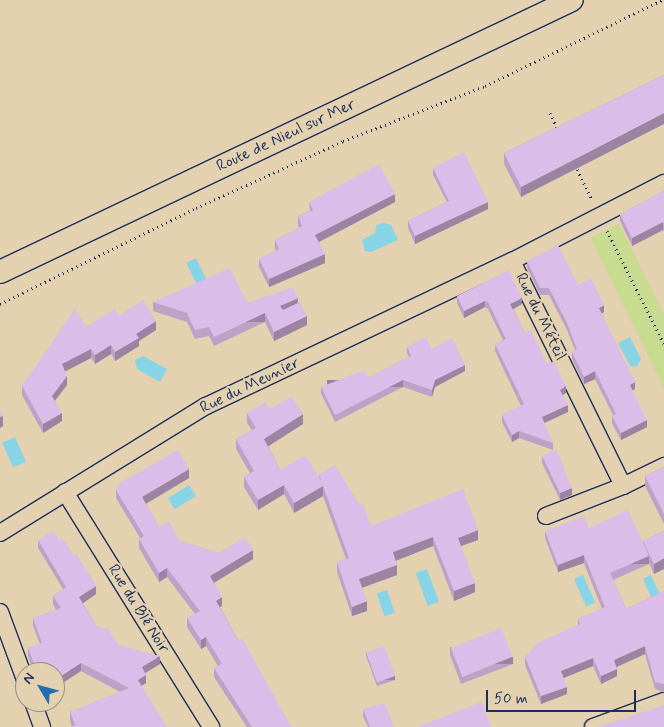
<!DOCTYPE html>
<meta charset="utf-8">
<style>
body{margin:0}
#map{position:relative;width:664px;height:727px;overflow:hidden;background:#e3d1af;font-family:Mynerve,sans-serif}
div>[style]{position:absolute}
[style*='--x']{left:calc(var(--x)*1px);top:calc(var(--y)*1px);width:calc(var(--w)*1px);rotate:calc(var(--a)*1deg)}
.green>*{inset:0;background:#c8db90}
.water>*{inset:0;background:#88d4e7;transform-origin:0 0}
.path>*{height:3px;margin-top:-1.5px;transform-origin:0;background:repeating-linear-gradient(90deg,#1b2f5e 0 1px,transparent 0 5px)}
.roads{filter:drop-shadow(1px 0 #1b2f5e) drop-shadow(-1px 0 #1b2f5e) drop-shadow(0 1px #1b2f5e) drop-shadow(0 -1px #1b2f5e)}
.street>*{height:16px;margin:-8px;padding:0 8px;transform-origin:8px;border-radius:8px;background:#e3d1af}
.secondary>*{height:22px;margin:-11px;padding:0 11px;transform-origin:11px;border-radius:11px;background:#e3d1af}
.wall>*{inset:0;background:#bda2c8}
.shaded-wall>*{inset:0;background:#9a84a2;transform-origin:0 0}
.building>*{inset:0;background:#dcbce8;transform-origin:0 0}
span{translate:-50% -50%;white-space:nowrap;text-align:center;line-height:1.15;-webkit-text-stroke:4.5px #e3d1af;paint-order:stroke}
.street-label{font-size:16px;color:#1b2f5e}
.north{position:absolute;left:15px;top:662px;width:50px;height:50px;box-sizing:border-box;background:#e3d1af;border:1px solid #93908f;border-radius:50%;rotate:307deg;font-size:14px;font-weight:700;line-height:20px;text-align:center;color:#1b2f5e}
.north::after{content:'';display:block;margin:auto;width:18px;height:22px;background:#1f6fb2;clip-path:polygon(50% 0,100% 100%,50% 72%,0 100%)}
.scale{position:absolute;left:486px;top:690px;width:150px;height:22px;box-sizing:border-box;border:2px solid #1b2f5e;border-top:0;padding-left:6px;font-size:15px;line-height:18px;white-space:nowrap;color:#1b2f5e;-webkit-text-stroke:4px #e3d1af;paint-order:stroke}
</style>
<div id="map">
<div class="green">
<div style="clip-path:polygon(619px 224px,664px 315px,664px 388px,590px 238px)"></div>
</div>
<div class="water">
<div style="clip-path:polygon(384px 223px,391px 225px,398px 240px,371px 252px,365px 251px,362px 240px,375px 233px,376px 225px)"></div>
<div style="left:196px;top:258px;width:28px;height:11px;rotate:64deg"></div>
<div style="clip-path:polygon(630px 337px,641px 359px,637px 367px,630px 366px,618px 343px)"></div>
<div style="clip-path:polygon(143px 356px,167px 369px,160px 382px,137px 369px,135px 360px)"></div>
<div style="left:15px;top:437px;width:27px;height:14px;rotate:66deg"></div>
<div style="left:189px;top:485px;width:13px;height:25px;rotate:58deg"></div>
<div style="left:427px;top:569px;width:35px;height:12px;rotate:70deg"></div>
<div style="left:583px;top:575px;width:30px;height:10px;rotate:66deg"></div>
<div style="left:651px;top:575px;width:24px;height:9px;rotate:66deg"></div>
<div style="left:387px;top:590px;width:24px;height:11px;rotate:71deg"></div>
</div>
<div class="path">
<div style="--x:550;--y:113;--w:19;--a:65"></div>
<div style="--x:575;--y:165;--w:39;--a:64"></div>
<div style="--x:607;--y:231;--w:127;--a:63.2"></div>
<div style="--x:0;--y:304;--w:218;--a:-26.1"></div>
<div style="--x:196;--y:208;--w:162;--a:-24.5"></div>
<div style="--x:343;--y:141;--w:152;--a:-21.2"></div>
<div style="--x:485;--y:86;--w:197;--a:-25.9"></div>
</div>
<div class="roads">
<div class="street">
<div style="--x:512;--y:261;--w:251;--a:63.7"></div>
<div style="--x:65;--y:492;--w:277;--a:58.1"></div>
<div style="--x:546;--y:516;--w:83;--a:-21.3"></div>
<div style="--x:623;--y:486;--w:46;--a:-26"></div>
<div style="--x:0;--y:533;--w:242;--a:-31.7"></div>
<div style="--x:206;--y:406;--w:339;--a:-25.4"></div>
<div style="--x:512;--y:261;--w:171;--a:-27.2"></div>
<div style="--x:0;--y:612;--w:72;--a:69.8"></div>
<div style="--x:33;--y:702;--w:27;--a:70"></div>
<div style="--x:593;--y:727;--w:76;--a:-20.1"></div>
</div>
<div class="secondary">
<div style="--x:0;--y:272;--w:633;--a:-25.43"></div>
</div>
</div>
<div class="wall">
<div style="clip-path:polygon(664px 75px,521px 197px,504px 164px,504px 153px)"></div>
<div style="clip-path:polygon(433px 168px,488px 209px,415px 244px,408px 228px,408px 221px,447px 202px,433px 175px)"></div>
<div style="clip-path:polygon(664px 191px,664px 232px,663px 230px,632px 246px,620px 221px,620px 214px)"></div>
<div style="clip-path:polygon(309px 202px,395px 202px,319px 242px,325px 263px,269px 287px,259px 267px,259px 259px,276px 251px,275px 248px,275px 240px,299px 228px,298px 225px,298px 216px,310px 211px)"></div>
<div style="clip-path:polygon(527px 261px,578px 285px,604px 312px,601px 314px,635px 389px,632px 390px,647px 427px,621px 440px,612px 423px,612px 416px,613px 415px,595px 379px,584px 384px,572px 359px,572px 352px,575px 350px,567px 330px,549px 295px,540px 295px,527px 268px)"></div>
<div style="clip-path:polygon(457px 296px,522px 304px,513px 309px,525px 333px,547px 364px,566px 393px,563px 395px,568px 412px,544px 423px,553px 443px,553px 450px,519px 438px,512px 442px,502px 422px,502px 415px,521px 406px,495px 351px,495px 344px,503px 340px,488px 309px,485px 307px,464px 318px,457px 303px)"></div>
<div style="clip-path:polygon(153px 302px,298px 303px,307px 325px,274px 341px,265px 322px,214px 346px,209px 336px,195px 339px,187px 322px,153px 311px)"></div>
<div style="clip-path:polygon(119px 316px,156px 330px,139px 341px,139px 346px,115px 361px,111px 354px,95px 364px,91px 358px,65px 371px,67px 385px,55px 401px,62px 421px,43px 433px,22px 395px,22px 386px,86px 327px)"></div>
<div style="clip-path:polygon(407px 347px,432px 349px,465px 371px,435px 387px,432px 397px,403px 387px,335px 422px,321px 393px,321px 387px,368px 378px,409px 357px,407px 353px)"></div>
<div style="clip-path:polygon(270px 409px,303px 424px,268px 446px,280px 470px,319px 478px,319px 475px,371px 526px,478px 540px,461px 546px,475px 592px,454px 601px,433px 546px,396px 560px,397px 575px,362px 587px,367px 611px,352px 616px,337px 572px,337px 562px,346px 559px,323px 496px,294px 513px,284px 494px,258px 510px,244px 487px,244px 477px,250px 473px,236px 449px,236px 439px,252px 430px,247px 423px,247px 413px)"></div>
<div style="clip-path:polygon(542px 456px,572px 495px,560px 500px,542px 463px)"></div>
<div style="clip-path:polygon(664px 467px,664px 524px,645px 486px,645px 476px)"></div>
<div style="clip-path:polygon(189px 478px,146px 504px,159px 527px,180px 541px,219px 553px,253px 559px,214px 583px,222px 606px,220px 607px,238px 640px,291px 727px,247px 727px,214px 677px,214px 668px,218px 666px,206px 646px,201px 649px,187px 627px,187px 618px,195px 614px,167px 577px,159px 582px,139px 548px,139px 539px,140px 538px,116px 498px,116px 490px)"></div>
<div style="clip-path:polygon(589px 528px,643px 544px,643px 541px,664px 531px,654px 574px,649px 563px,649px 564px,613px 580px,626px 609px,664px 591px,664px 692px,655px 689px,645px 654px,617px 667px,617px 676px,601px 684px,593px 666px,563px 678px,567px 694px,541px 704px,525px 665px,525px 657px,578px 625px,578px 619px,602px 609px,584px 563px,558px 572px,545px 538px,545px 531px)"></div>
<div style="clip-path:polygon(38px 540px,96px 594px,83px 603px,96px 626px,118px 645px,160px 664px,145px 673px,146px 683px,72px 727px,70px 720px,70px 712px,120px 692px,81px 671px,34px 672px,28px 656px,28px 648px,40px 644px,33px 626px,33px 618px,56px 610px,53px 604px,53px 596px,63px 589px,38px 548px)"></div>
<div style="clip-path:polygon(450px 647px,513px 664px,461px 684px,450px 655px)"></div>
<div style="clip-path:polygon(366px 652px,395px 680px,377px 686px,366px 656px)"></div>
<div style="clip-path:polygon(363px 709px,394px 727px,368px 727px,363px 716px)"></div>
</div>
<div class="shaded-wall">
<div style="clip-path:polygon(664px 113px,664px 124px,521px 197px,521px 187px)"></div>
<div style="clip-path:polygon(395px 194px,395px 202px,315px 244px,315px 235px)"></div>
<div style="clip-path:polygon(488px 202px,488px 209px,415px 244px,415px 236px)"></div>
<div style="clip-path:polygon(663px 222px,663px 230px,632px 246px,632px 238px)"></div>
<div style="clip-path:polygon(325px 254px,325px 263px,269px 287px,269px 279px)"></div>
<div style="clip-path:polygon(298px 298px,298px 307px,280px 315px,280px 306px)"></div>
<div style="clip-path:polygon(522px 298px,522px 304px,510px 311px,510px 304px)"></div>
<div style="clip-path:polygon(485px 301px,485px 307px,464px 318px,464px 311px)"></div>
<div style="clip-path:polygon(604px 305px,604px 312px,599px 315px,599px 308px)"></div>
<div style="left:265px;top:313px;width:9px;height:56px;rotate:90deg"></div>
<div style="clip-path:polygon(307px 316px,307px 325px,274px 341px,274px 332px)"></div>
<div style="clip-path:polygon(156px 321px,156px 330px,139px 341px,139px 346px,115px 361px,115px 352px,136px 334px)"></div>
<div style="clip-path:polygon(111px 345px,111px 354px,95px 364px,95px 355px)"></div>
<div style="clip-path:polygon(91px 349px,91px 358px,62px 373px,62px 364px)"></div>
<div style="clip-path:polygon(465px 365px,465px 371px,435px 387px,432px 397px,432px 390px,435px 380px)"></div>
<div style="clip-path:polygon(595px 371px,595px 379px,584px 384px,584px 377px)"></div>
<div style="clip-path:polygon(67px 376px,67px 385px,52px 404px,52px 396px)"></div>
<div style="left:403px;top:380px;width:7px;height:76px;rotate:90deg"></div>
<div style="clip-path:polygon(635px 382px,635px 389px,630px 392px,630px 385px)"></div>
<div style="clip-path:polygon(566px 386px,566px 393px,560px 396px,560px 390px)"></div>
<div style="clip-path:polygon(568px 405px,568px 412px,542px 424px,542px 417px)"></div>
<div style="clip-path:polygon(62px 413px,62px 421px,43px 433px,43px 424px)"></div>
<div style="clip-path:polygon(303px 414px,303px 424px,264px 449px,264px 439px)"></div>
<div style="clip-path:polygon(3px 416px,3px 426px,0 428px,0 417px)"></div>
<div style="clip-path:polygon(647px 420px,647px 427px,621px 440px,621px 433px)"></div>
<div style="clip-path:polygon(519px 431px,519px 438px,512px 442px,512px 435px)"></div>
<div style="clip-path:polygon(189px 469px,189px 478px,142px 506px,142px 497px)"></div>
<div style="clip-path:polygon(284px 485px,284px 494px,258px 510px,258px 500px)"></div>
<div style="clip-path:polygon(323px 486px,323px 496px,294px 513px,294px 503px)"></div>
<div style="clip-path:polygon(572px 488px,572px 495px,560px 500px,560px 493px)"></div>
<div style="clip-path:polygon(478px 530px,478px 540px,458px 547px,458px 538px)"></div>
<div style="clip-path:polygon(433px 537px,433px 546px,393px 562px,393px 552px)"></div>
<div style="clip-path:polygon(253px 550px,253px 559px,210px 585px,210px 576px)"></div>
<div style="clip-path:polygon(584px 555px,584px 563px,558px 572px,558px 565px)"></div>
<div style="left:649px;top:556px;width:8px;height:43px;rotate:90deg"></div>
<div style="clip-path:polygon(664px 558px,664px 569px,654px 574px,654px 564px)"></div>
<div style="clip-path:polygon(397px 565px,397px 575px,359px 589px,359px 579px)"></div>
<div style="clip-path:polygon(167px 568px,167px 577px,159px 582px,159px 573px)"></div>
<div style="clip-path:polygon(475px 583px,475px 592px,454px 601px,454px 591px)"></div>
<div style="clip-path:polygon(96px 586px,96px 594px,79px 606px,79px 597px)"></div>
<div style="clip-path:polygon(222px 597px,222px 606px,216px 609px,216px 601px)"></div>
<div style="clip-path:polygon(367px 601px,367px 611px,352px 616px,352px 607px)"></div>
<div style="clip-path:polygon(206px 637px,206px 646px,201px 649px,201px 640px)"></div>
<div style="clip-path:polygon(645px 646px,645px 654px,614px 668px,614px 660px)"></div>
<div style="clip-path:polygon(160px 656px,160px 664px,142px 675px,142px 667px)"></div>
<div style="left:513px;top:657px;width:7px;height:56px;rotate:90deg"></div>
<div style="clip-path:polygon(593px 658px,593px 666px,561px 679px,561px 671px)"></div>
<div style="clip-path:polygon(81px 663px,81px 671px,55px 688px,55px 680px)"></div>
<div style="clip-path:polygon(617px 669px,617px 676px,601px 684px,601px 676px)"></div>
<div style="clip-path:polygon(146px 675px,146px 683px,138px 688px,138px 680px)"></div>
<div style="left:395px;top:676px;width:4px;height:19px;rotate:90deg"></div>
<div style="clip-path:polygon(567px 687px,567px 694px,541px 704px,541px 696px)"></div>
</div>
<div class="building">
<div style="clip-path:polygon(664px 75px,664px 113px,521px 187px,504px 153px)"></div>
<div style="clip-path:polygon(464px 152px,488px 202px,415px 236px,408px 221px,449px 201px,433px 168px)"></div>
<div style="clip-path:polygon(379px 164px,395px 194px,315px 235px,325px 254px,269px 279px,259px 259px,279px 249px,275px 240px,302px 226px,298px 216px,313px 210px,309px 202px)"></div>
<div style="clip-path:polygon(664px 191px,664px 225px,663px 222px,632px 238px,620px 214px)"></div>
<div style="clip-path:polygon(558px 245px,578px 285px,591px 278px,604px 305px,599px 308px,635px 382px,630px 385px,647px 420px,621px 433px,612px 416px,616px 414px,595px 371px,584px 377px,572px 352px,577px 349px,567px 323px,549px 288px,540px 288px,527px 261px)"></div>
<div style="clip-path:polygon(230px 268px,247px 303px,293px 287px,298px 298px,280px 306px,283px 310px,300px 302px,307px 316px,274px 332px,265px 313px,214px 337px,209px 327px,195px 330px,187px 313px,153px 302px)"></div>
<div style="clip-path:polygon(509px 270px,522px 298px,510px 304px,525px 333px,531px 330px,547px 364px,554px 361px,566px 386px,560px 390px,568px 405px,542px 417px,553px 443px,519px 431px,512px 435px,502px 415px,524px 404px,495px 344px,506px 339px,488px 302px,485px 301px,464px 311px,457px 296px)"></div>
<div style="clip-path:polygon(143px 300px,156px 321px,136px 334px,139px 338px,115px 352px,111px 345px,95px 355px,91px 349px,62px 364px,67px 376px,52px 396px,62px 413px,43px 424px,22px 386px,75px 309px,86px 327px,115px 309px,119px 316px)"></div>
<div style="clip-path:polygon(426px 337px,432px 349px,452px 338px,465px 365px,435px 380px,432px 390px,403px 380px,335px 415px,321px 387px,364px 370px,368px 378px,411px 356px,407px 347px)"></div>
<div style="clip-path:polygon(292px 397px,303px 414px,264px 439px,280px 470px,305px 455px,322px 482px,319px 475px,335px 465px,359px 504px,363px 504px,371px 526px,463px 489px,478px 530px,458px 538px,475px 583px,454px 591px,433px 537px,393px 552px,397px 565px,359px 579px,367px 601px,352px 607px,337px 562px,349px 558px,323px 486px,294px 503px,284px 485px,258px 500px,244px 477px,254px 471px,236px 439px,256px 428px,247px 413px,265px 402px,270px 409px)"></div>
<div style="clip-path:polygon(0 411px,3px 416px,0 417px)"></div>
<div style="clip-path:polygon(556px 449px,572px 488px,560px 493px,542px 456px)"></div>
<div style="clip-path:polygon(178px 450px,189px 469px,142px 497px,159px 527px,169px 521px,180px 541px,219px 553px,245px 537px,253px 550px,210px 576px,222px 597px,216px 601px,238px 640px,242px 638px,291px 727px,252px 727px,214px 668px,222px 664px,206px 637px,201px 640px,187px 618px,200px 611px,167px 568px,159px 573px,139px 539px,144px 536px,116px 490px,120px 483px)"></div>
<div style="clip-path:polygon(664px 467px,664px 514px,645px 476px)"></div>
<div style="clip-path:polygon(628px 510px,649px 556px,610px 573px,626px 609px,664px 591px,664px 684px,655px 682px,645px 646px,614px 660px,617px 669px,601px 676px,593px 658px,561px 671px,567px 687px,541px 696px,525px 657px,537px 643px,580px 624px,578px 619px,605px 607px,584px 555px,558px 565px,545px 531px,584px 516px,589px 528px)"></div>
<div style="clip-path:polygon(53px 531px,59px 540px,62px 538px,74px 556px,76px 554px,94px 582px,96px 586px,79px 597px,96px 626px,108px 629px,118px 645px,160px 656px,142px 667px,146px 675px,138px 680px,167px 727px,71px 727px,75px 725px,70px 712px,129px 688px,81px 663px,55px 680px,55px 672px,37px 672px,28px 648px,42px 643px,33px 618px,61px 608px,53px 596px,66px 587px,38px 540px)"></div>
<div style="clip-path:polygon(664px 531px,664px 558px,654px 564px,643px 541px)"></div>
<div style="left:501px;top:628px;width:31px;height:54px;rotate:68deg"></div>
<div style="left:384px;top:646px;width:32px;height:19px;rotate:70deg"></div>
<div style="clip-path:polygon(482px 702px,491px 727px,417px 727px)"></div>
<div style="clip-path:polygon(385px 703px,394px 727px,370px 727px,363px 709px)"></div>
<div style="clip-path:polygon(664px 705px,664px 727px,598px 727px)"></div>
</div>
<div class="street-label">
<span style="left:286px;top:136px;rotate:-25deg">Route de Nieul sur Mer</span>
<span style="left:540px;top:317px;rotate:64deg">Rue du Méteil</span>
<span style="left:250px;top:386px;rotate:-26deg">Rue du Meunier</span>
<span style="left:138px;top:609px;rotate:58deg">Rue du Blé Noir</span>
</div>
<div class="north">N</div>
<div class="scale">50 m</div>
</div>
